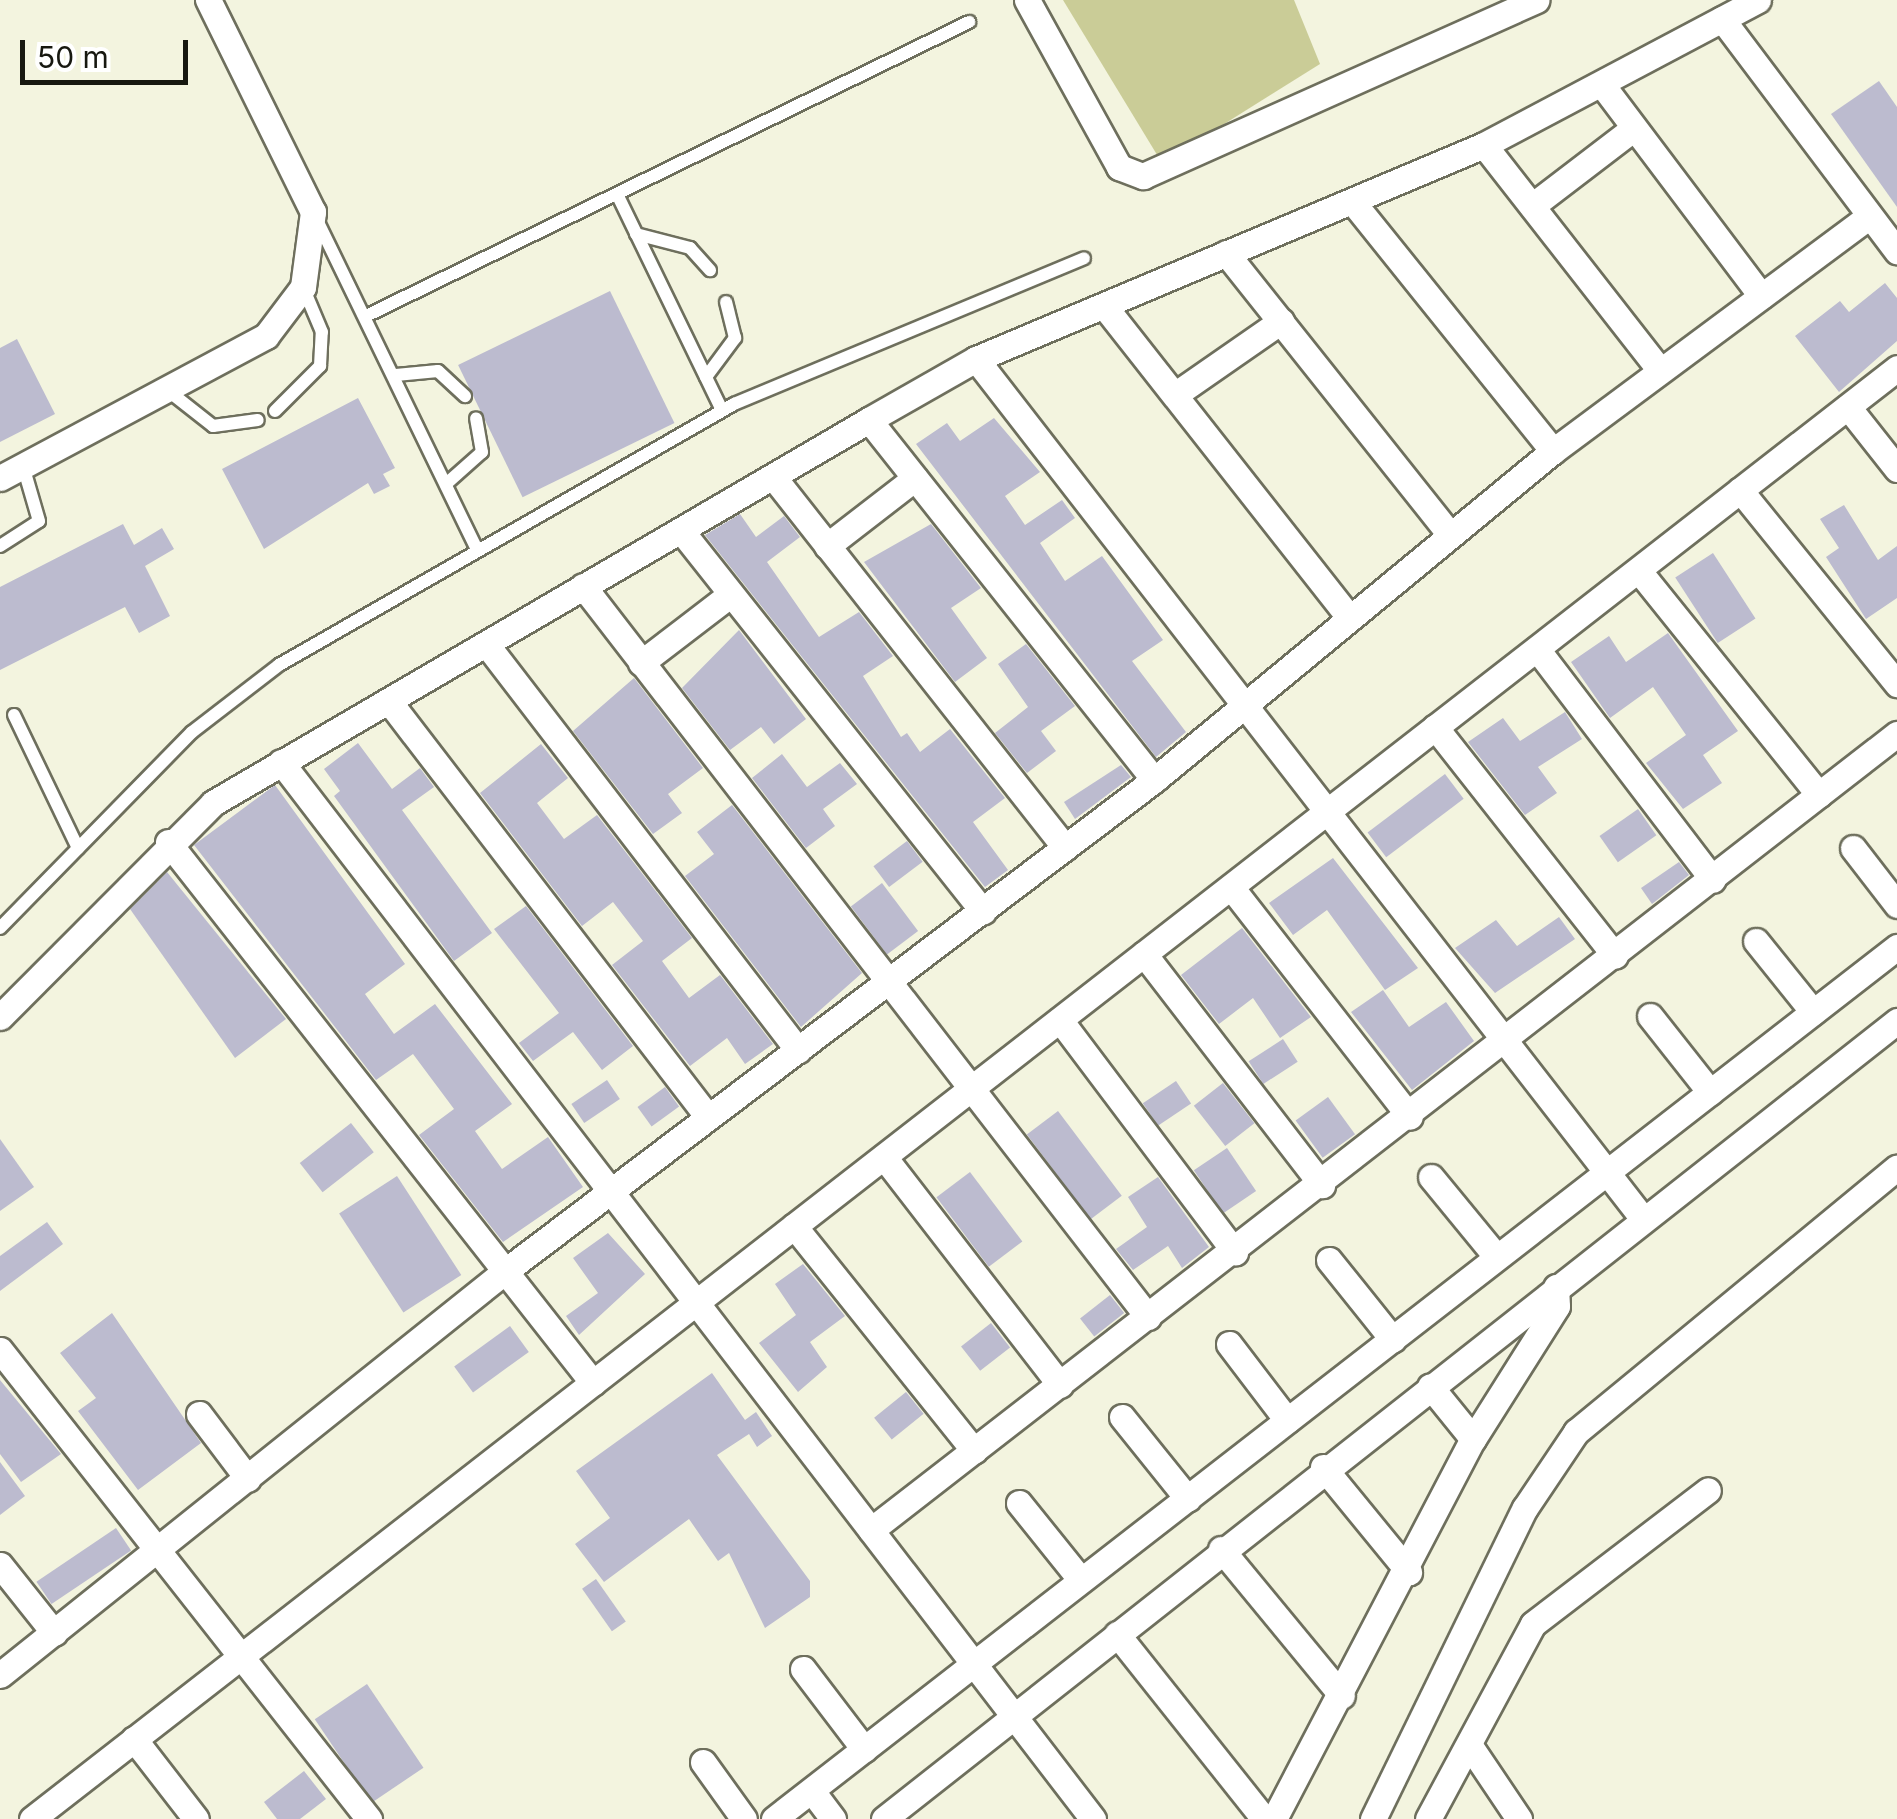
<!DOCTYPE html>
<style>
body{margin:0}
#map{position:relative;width:1897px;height:1819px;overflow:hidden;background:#f3f4df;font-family:Inter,sans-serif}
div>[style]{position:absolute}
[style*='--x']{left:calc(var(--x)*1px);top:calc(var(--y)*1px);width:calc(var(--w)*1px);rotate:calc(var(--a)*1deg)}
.green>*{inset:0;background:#cacc97}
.building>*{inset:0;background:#bcbbcf;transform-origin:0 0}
.roads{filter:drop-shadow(2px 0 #6e6f5d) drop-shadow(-2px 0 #6e6f5d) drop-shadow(0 2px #6e6f5d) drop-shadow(0 -2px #6e6f5d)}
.lane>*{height:12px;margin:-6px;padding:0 6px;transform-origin:6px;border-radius:6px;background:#fff}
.street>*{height:25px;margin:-12.5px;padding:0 12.5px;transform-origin:12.5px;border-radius:12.5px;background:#fff}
span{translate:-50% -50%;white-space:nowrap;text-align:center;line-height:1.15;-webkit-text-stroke:10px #fff;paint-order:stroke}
.scale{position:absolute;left:20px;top:40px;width:168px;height:45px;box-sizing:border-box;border:5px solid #171810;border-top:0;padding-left:12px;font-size:30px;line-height:35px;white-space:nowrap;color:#171810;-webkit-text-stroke:8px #fff;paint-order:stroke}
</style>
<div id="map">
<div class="green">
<div style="clip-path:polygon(1063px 0,1294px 0,1320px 64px,1162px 163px)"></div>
</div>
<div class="building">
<div style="clip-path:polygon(1879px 81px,1897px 107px,1897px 207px,1831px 114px)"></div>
<div style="clip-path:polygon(1885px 283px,1897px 298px,1897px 341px,1839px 392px,1795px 336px,1840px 301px,1849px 312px)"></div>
<div style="left:610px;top:291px;width:147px;height:169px;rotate:64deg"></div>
<div style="clip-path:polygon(17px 339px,55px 414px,0 442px,0 348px)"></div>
<div style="clip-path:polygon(358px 398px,395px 468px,383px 474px,390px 486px,374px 494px,368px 483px,264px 549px,222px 469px)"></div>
<div style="clip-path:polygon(994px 418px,1040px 472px,1005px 496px,1025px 525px,1062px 500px,1075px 518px,1040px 543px,1065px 581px,1102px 556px,1163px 640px,1132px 661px,1186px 732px,1156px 757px,916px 444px,947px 423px,960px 441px)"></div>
<div style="clip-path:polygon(1844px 505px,1878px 560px,1897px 546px,1897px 598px,1866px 619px,1826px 557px,1839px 548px,1820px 519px)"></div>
<div style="clip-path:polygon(740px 514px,756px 537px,784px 516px,800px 537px,767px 562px,819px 637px,859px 612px,893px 656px,863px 676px,901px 737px,907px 733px,920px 752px,950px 729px,1005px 798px,973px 822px,1008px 870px,985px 887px,705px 535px)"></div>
<div style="clip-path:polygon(123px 524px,134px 545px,162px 528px,174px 549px,145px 566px,170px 616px,139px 633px,125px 607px,0 670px,0 587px)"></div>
<div style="clip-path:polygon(931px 524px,981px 588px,951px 608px,987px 658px,955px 682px,864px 562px)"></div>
<div style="left:1713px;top:553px;width:78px;height:45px;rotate:57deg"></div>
<div style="clip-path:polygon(739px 630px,806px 719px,774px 744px,761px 727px,730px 750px,682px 688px)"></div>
<div style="clip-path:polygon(1668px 633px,1738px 731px,1703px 755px,1722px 783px,1683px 809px,1646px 763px,1686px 735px,1653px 687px,1610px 718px,1571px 662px,1609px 636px,1626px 662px)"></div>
<div style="clip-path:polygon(1026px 644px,1075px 706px,1041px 731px,1056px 751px,1027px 773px,995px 733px,1028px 707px,998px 664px)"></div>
<div style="clip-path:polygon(634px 678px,703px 768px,668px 794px,682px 813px,653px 834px,573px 731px)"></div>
<div style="clip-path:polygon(1565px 712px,1582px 739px,1538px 767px,1557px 793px,1525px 815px,1468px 742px,1503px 718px,1520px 741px)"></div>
<div style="clip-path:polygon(358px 743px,392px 789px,420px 768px,434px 787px,402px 810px,492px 933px,454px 961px,334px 796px,340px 791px,324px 769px)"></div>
<div style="clip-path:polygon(541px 744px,568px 778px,537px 803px,564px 839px,597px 815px,692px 938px,662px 961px,689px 998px,720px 975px,773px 1044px,745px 1064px,727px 1038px,690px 1066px,612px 965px,643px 941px,613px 902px,582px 926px,480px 793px)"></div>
<div style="clip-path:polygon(782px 754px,807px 787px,840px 763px,857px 784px,823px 809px,835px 826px,806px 848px,752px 778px)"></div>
<div style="clip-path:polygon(1121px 765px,1131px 777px,1075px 819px,1064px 802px)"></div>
<div style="left:1445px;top:774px;width:31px;height:97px;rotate:53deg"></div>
<div style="clip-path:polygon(275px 785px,405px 964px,365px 994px,394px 1034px,435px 1004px,512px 1104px,475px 1131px,502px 1169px,548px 1137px,583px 1187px,503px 1242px,419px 1135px,454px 1109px,413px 1054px,376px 1080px,194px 845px)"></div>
<div style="clip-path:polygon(732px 805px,862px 973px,801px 1027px,685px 876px,714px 854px,697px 832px)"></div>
<div style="left:1638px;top:809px;width:32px;height:47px;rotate:55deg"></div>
<div style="left:907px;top:841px;width:26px;height:42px;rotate:53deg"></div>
<div style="clip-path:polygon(1333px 858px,1418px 968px,1385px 990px,1327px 910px,1293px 935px,1269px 903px)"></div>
<div style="clip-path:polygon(1679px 862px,1689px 875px,1652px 904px,1641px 888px)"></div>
<div style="clip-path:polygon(167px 872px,286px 1019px,235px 1058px,130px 909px)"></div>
<div style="left:882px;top:883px;width:60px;height:39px;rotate:53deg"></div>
<div style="clip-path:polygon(526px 906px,633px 1046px,602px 1070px,573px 1032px,533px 1061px,519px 1043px,559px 1013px,494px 929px)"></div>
<div style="clip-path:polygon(1559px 917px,1575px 939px,1495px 993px,1455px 948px,1496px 920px,1517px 946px)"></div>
<div style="clip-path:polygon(1242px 928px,1311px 1017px,1280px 1038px,1253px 998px,1219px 1024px,1181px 975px)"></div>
<div style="clip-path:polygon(1383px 990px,1409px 1027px,1446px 1002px,1474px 1041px,1412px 1090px,1351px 1012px)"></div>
<div style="left:1283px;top:1039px;width:27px;height:41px;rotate:57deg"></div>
<div style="left:607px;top:1080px;width:23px;height:43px;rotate:56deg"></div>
<div style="left:1176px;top:1081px;width:27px;height:40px;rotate:56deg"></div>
<div style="left:1223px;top:1083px;width:51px;height:37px;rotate:52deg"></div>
<div style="left:665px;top:1087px;width:24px;height:34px;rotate:54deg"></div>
<div style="left:1328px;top:1097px;width:46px;height:40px;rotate:54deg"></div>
<div style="left:1058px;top:1111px;width:106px;height:39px;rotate:53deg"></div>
<div style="left:351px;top:1123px;width:37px;height:65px;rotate:52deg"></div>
<div style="clip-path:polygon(0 1139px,34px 1187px,0 1211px)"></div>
<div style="left:1227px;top:1148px;width:52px;height:40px;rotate:56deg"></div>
<div style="left:970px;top:1172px;width:87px;height:42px;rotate:53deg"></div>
<div style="left:397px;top:1176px;width:118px;height:69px;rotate:57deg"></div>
<div style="clip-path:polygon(1158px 1177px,1209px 1247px,1182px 1268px,1168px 1246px,1133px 1270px,1116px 1249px,1147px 1227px,1128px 1197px)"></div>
<div style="clip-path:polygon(47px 1222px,63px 1244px,0 1291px,0 1256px)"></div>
<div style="clip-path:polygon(608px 1233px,645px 1274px,579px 1335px,566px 1316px,598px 1293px,573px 1258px)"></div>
<div style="clip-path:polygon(803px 1264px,845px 1316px,810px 1342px,827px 1367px,798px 1392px,759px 1343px,796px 1315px,775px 1284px)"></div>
<div style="left:1110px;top:1295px;width:23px;height:38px;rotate:52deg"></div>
<div style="clip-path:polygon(112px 1313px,201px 1443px,138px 1490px,78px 1411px,96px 1398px,60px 1353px)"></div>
<div style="left:991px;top:1323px;width:31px;height:38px;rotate:52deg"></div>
<div style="left:510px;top:1326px;width:32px;height:69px;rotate:54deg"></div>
<div style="clip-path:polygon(712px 1373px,745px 1420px,756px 1412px,772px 1436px,757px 1447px,749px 1434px,717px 1455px,810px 1581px,810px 1597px,765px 1628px,729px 1553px,718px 1561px,689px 1519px,604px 1582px,575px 1544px,610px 1518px,576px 1471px)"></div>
<div style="clip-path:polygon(0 1380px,61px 1454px,21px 1482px,0 1454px)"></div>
<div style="left:906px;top:1392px;width:28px;height:41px;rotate:51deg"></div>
<div style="clip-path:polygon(0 1462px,25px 1496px,0 1515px)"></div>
<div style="left:116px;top:1528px;width:27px;height:96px;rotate:56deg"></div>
<div style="left:596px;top:1579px;width:52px;height:17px;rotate:55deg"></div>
<div style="left:367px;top:1684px;width:101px;height:63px;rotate:56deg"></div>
<div style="clip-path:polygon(304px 1771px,326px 1799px,300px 1819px,277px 1819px,264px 1802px)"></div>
</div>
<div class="roads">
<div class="lane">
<div style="--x:617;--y:194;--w:240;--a:64.1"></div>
<div style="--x:317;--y:220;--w:367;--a:64.1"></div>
<div style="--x:636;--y:234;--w:56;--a:14.5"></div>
<div style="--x:690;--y:248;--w:30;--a:48"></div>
<div style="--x:368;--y:315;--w:669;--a:-25.99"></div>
<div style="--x:396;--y:375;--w:42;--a:-5.4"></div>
<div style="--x:438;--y:371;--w:37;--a:43"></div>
<div style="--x:706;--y:377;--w:49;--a:-53.4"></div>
<div style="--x:735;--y:338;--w:37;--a:-104"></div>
<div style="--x:166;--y:389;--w:60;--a:38.2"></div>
<div style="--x:213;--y:426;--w:45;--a:-7.6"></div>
<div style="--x:275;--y:411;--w:64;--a:-45"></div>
<div style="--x:320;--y:366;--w:34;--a:-87"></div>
<div style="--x:322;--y:332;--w:49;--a:-112.9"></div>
<div style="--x:446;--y:484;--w:48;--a:-41.6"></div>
<div style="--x:482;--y:452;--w:34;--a:-100"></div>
<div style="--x:0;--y:546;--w:46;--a:-32.7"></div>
<div style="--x:39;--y:521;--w:57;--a:-106.2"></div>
<div style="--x:14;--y:715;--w:148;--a:64.3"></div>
<div style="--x:0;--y:928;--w:274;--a:-45.6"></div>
<div style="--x:192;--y:732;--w:110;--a:-37.6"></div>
<div style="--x:279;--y:665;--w:525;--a:-29.84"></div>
<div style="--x:734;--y:404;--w:379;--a:-22.6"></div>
</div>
<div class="street">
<div style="--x:1027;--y:0;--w:191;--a:61.1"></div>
<div style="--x:1119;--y:167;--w:26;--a:21"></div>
<div style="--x:1143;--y:176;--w:431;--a:-24.1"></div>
<div style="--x:1722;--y:19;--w:291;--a:53"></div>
<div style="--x:1603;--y:86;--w:263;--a:53"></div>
<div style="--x:1484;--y:145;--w:286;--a:52"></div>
<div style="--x:1352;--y:201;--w:321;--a:51.2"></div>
<div style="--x:1532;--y:206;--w:128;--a:-37.4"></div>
<div style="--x:1226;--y:253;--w:360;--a:51.5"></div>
<div style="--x:1105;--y:307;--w:396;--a:51.8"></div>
<div style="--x:976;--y:359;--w:1088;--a:52.2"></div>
<div style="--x:1176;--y:394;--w:128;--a:-34.8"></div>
<div style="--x:1848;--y:407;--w:79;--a:51.7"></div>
<div style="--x:869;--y:420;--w:459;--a:51.6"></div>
<div style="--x:0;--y:478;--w:302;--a:-28.1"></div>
<div style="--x:266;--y:336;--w:61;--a:-52.9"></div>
<div style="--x:303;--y:287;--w:76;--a:-82.4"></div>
<div style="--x:313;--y:212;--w:237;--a:-116.3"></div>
<div style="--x:775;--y:479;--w:469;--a:51.8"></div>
<div style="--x:1740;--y:490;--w:250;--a:51"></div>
<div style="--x:683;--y:533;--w:483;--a:51.6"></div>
<div style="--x:827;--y:546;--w:111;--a:-37.7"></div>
<div style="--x:1639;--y:571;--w:287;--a:51.2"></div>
<div style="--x:583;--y:586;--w:924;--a:52.3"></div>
<div style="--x:487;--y:645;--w:511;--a:52.48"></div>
<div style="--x:1537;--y:649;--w:290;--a:52.7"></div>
<div style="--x:641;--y:663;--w:113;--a:-37.5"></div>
<div style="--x:391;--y:704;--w:521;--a:52.49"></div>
<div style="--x:1435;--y:727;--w:291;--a:51.8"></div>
<div style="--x:281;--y:762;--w:1333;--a:52.47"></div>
<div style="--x:168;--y:842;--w:688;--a:51.85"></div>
<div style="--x:1853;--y:848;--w:72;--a:52.3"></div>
<div style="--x:1231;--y:887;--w:291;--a:52.1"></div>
<div style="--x:1756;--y:941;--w:91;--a:51.2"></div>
<div style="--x:1144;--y:954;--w:292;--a:52.4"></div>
<div style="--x:1650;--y:1016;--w:97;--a:51.7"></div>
<div style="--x:0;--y:1017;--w:302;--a:-45.1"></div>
<div style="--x:213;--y:803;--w:760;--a:-30.28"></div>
<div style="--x:869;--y:420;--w:123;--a:-29.7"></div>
<div style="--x:976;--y:359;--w:551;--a:-22.84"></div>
<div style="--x:1484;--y:145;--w:310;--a:-27.9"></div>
<div style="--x:1060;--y:1020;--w:291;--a:53"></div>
<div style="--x:884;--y:1157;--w:288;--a:52.3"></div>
<div style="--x:1431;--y:1177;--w:102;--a:50.6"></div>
<div style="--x:794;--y:1226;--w:288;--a:51.3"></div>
<div style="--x:1329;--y:1260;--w:102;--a:51.3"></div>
<div style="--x:1229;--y:1344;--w:96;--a:52.7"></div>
<div style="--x:0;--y:1350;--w:597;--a:51.81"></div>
<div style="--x:199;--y:1414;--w:81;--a:53"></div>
<div style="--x:1122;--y:1417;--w:105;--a:51.2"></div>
<div style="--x:1473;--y:1439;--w:157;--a:-57.7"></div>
<div style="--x:1557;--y:1306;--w:19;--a:-93"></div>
<div style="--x:1323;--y:1467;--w:136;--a:50.7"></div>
<div style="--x:1019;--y:1503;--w:97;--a:51.2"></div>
<div style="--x:871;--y:1530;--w:1299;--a:-37.81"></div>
<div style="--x:1221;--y:1549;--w:190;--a:50.5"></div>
<div style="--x:0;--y:1565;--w:87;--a:51.5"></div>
<div style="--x:1117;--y:1634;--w:236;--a:51.5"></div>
<div style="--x:803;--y:1669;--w:101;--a:52.7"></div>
<div style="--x:0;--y:1675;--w:645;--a:-38.65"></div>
<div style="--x:504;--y:1272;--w:815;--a:-37.12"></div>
<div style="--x:1154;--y:780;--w:517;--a:-39.51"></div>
<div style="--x:1553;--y:451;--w:394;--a:-36.6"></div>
<div style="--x:134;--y:1739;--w:101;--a:52.2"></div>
<div style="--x:1470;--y:1746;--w:88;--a:56.1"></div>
<div style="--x:703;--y:1762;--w:70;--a:54.3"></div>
<div style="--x:812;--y:1791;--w:35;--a:53"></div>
<div style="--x:32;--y:1819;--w:2363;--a:-37.88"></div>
<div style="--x:774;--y:1819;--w:1422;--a:-37.83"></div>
<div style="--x:884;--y:1819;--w:1290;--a:-38.23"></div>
<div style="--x:1274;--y:1819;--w:429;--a:-62.4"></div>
<div style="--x:1473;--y:1439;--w:68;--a:-129.1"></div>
<div style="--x:1373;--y:1819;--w:346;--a:-64"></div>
<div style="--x:1525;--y:1508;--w:92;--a:-56.1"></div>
<div style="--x:1576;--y:1432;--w:416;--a:-39.5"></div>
<div style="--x:1428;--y:1819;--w:221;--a:-61.7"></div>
<div style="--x:1533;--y:1624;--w:220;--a:-37.4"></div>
</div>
</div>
<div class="scale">50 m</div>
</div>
